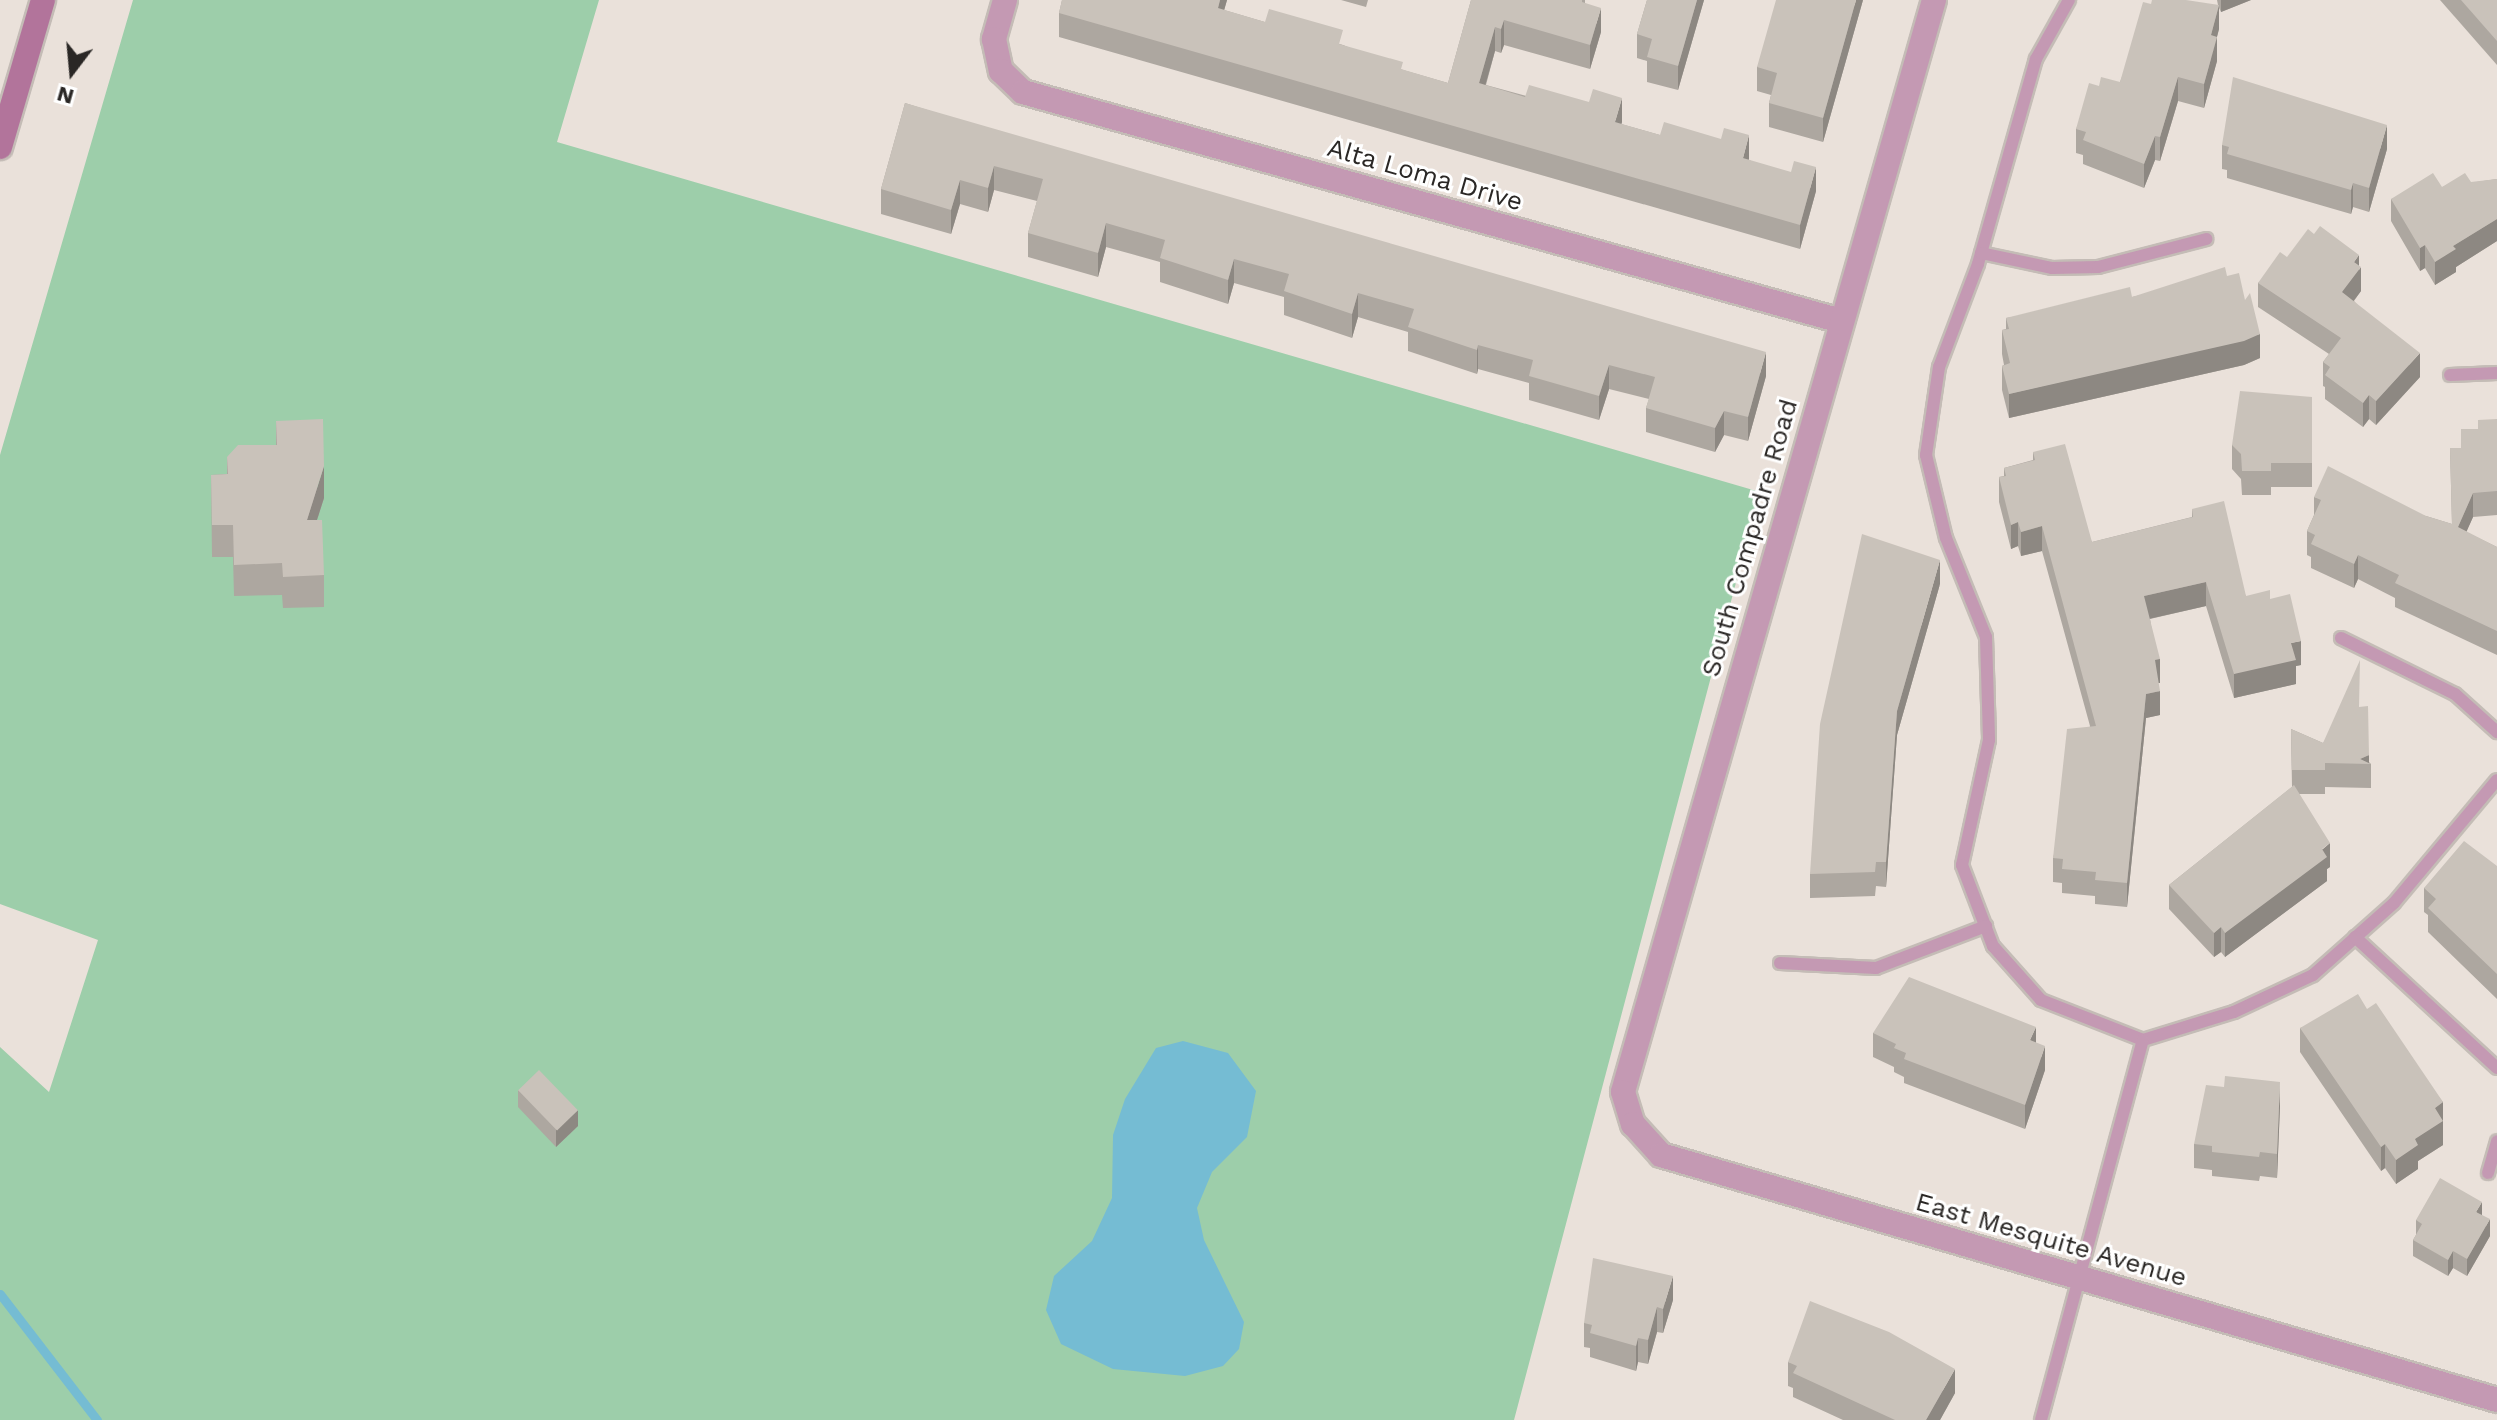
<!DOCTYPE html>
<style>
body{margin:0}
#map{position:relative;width:2497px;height:1420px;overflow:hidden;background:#eae1da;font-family:"Work Sans",sans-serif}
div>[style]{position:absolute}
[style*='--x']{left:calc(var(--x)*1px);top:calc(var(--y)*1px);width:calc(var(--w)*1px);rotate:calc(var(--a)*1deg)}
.green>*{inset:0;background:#9dceaa}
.water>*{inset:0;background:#75bcd3}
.stream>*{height:9px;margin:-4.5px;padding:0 4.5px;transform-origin:4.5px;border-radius:4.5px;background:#75bcd3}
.roads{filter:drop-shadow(2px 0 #c4bcb6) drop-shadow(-2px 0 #c4bcb6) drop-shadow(0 2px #c4bcb6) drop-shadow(0 -2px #c4bcb6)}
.lane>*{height:12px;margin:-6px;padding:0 6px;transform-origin:6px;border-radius:6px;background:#c499b3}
.street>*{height:24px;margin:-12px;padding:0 12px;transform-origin:12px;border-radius:12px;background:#c499b3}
.secondary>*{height:24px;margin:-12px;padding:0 12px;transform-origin:12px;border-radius:12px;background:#b2749b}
.wall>*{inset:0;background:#ada7a0}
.shaded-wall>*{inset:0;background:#8d8882;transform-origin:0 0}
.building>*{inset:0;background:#c9c2ba;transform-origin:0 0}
span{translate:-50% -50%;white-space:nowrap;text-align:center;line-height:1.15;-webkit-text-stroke:6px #fff;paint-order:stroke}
.street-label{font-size:26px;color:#2a2725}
.north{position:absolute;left:32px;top:32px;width:80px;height:80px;-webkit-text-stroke:6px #fff;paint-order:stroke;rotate:196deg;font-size:22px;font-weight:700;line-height:32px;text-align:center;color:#2a2725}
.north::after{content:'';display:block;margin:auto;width:28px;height:36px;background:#2a2725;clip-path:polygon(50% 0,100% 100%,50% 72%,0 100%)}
</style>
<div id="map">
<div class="green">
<div style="clip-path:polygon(133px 0,599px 0,557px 142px,1760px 492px,1514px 1420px,0 1420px,0 1047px,49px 1092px,98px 940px,0 904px,0 455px)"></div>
</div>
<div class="water">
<div style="clip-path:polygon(1183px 1041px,1228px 1053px,1256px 1091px,1247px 1137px,1212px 1172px,1197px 1208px,1204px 1240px,1244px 1322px,1239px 1349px,1223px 1366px,1185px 1376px,1113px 1369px,1061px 1344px,1046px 1310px,1054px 1276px,1092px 1241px,1112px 1198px,1113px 1135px,1125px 1099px,1156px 1048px)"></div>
</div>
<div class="stream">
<div style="--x:0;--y:1294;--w:159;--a:52.4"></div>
</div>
<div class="roads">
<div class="lane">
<div style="--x:2069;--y:0;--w:68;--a:119.2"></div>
<div style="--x:2036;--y:59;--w:213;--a:105.8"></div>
<div style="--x:1978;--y:264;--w:110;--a:110.7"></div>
<div style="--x:1939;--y:367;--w:89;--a:98.4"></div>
<div style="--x:1926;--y:455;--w:85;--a:76.5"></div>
<div style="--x:1946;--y:538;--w:107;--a:68"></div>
<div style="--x:1986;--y:637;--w:103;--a:88.3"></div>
<div style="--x:1989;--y:740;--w:128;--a:102.2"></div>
<div style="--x:1962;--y:865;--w:87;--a:69.1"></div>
<div style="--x:1993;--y:946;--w:72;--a:48.4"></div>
<div style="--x:2041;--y:1000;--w:110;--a:21.4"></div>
<div style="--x:2143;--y:1040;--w:95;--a:-17.1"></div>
<div style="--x:2234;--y:1012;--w:87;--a:-25.1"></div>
<div style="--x:2313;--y:975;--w:108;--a:-41.6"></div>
<div style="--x:2394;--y:903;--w:160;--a:-50.1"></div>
<div style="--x:1981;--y:253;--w:73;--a:11.9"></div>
<div style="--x:2052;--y:268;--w:46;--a:-1.2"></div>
<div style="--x:2098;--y:267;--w:112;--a:-14.5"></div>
<div style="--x:2450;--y:375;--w:47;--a:-2.4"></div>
<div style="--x:2341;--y:638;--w:127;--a:26.2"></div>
<div style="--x:2455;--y:694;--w:57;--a:42.1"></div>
<div style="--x:2355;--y:937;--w:193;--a:42.7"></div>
<div style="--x:1780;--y:963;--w:96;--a:3"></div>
<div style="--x:1876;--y:968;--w:118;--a:-20.9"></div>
<div style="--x:2488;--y:1173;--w:33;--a:-74"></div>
<div style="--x:2041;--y:1420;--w:393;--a:-75"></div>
</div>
<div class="street">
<div style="--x:1005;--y:0;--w:41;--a:105.8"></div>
<div style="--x:994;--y:39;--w:33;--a:78"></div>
<div style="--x:1001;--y:71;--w:30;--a:44"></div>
<div style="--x:1023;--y:92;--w:849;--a:15.64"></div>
<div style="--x:1934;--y:0;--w:1135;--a:105.9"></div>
<div style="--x:1623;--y:1092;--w:34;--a:73"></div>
<div style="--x:1633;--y:1124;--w:42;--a:47.9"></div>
<div style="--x:1661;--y:1155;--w:871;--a:16.33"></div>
</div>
<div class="secondary">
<div style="--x:0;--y:147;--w:153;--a:-73.7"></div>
</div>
</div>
<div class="wall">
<div style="clip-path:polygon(1062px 0,1227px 0,1224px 10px,1343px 45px,1403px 70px,1448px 83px,1471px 0,1585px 0,1585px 3px,1601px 32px,1590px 69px,1504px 45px,1501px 53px,1495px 51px,1486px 85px,1622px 122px,1621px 124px,1749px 160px,1816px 191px,1800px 249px,1059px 37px,1059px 13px)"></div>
<div style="clip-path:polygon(1341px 0,1368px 0,1366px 7px)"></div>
<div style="clip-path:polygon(1647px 0,1704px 0,1678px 90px,1647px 82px,1647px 61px,1637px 58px,1637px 34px)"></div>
<div style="clip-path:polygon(1863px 0,1823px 142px,1769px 127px,1769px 103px,1771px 95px,1757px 91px,1757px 67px)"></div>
<div style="clip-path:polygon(2217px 0,2251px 0,2221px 12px,2219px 8px,2219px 29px,2217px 37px,2217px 61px,2204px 108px,2178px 101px,2160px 161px,2155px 160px,2144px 188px,2083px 164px,2083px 155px,2076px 153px,2076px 129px,2099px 86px,2120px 82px,2151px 4px,2218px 5px)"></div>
<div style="clip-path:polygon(2440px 0,2497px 0,2497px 65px)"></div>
<div style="clip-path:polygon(905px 103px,1766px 376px,1748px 441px,1724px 435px,1715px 452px,1646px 432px,1646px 408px,1649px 399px,1609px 389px,1599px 420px,1529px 400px,1529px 383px,1478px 369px,1477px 374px,1408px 351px,1408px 332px,1358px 317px,1352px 338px,1284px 315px,1284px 297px,1234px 283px,1228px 304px,1160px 282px,1160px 262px,1106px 247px,1098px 277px,1028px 257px,1028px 233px,1037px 201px,994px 190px,988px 212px,960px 204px,951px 234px,881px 214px,881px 189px)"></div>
<div style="clip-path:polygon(2222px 145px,2387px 149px,2369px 212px,2353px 207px,2351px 214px,2227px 178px,2227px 170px,2222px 169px)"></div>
<div style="clip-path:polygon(2497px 179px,2497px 241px,2456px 267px,2456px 272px,2435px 285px,2425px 268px,2420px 271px,2391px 221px,2391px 199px,2442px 187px)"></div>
<div style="clip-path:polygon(2287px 257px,2359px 266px,2361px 291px,2354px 301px,2420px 377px,2376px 425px,2369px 419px,2363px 427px,2325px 399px,2325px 387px,2323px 386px,2323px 362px,2329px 354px,2258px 307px,2258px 283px)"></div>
<div style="clip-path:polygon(2227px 276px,2260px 358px,2244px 365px,2009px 418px,2002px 390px,2002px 366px,2004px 365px,2002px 354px,2002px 330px,2006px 329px,2006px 318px,2132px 297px)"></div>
<div style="clip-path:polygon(2312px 397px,2312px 487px,2271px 487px,2271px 495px,2242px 495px,2241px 479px,2232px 469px,2232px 445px)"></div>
<div style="clip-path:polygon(2497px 419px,2497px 515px,2473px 517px,2466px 532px,2497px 547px,2497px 655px,2395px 607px,2395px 598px,2358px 579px,2354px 588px,2311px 568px,2311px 557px,2307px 555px,2307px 531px,2314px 515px,2314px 497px,2426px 516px,2452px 524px,2450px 448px,2461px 448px,2478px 429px)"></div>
<div style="clip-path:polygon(276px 421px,324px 498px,317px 520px,324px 575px,324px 607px,283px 608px,282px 595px,234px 596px,233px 557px,212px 557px,211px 475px,227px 474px,227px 457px,276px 445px)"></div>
<div style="clip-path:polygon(2033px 452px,2092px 542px,2192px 517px,2192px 509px,2246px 596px,2270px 599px,2301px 665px,2296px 666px,2296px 684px,2234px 698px,2206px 606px,2150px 619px,2160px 683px,2158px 683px,2160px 715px,2146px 718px,2127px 907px,2095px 904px,2095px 896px,2062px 893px,2062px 883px,2053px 882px,2053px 858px,2090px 726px,2042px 551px,2021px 556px,2018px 546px,2011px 549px,1999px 502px,1999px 477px,2004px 476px,2004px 468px,2033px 460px)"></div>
<div style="clip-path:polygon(1940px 584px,1897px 735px,1886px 887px,1876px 886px,1875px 896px,1810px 898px,1810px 874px)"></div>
<div style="clip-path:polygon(2360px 707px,2369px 762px,2371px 764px,2371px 788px,2325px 787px,2325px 794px,2299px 794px,2330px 867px,2327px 869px,2327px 881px,2225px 957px,2221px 952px,2214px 957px,2169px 909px,2169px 885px,2292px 787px,2291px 729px,2323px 743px)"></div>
<div style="clip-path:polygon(2497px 866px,2497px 999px,2428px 932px,2428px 915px,2424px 912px,2424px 888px)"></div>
<div style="clip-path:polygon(2367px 1009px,2443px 1102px,2443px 1145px,2418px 1161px,2418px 1169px,2396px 1184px,2385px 1168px,2381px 1171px,2300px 1052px,2300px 1028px)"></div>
<div style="clip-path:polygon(1873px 1033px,2036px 1043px,2045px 1070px,2025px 1129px,1904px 1083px,1904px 1077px,1894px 1072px,1894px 1067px,1873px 1057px)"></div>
<div style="clip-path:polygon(518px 1090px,578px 1126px,556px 1147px,518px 1107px)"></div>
<div style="clip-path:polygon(2280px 1106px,2277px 1178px,2260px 1176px,2259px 1181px,2212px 1176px,2212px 1170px,2194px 1168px,2194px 1144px)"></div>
<div style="clip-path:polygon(2482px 1215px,2490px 1236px,2467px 1276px,2453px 1268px,2448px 1276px,2413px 1256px,2413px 1240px,2416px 1235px,2416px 1220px)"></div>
<div style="clip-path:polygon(1673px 1300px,1663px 1333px,1657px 1332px,1648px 1364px,1638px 1362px,1636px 1371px,1590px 1357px,1590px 1348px,1584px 1347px,1584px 1323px)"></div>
<div style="clip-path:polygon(1788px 1362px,1955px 1393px,1940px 1420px,1843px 1420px,1793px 1397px,1793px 1388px,1788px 1386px)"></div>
</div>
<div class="shaded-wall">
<div style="clip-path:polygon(1220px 0,1227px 0,1218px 32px,1218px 8px)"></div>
<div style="clip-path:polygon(1697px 0,1704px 0,1678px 90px,1678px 66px)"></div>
<div style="clip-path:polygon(1856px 0,1863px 0,1823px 142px,1823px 118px)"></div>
<div style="clip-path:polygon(2221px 0,2251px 0,2221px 12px)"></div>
<div style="clip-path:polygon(2219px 5px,2219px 29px,2211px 59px,2211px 35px)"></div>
<div style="clip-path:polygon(1601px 8px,1601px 32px,1590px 69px,1590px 45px)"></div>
<div style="clip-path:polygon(1504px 20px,1504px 45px,1501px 53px,1501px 29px)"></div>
<div style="clip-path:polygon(1495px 27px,1495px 51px,1479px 107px,1479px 83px)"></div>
<div style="clip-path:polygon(2217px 37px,2217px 61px,2204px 108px,2204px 84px)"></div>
<div style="clip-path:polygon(2178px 77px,2178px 101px,2160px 161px,2160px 137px)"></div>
<div style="clip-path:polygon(1622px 98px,1622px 122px,1615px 146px,1615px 122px)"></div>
<div style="clip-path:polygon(2387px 125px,2387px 149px,2369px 212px,2369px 188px)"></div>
<div style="clip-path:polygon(1749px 135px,1749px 159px,1743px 182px,1743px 158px)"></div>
<div style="clip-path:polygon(2155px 136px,2155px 160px,2144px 188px,2144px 164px)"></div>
<div style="clip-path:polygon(994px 166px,994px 190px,988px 212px,988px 188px)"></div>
<div style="clip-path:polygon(1816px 167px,1816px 191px,1800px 249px,1800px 225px)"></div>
<div style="clip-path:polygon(960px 180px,960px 204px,951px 234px,951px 210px)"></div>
<div style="clip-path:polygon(2353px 183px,2353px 207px,2351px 214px,2351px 190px)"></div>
<div style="clip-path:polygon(2497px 219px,2497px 241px,2456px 267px,2456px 272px,2435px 285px,2435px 262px,2453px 246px)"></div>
<div style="clip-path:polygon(1106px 223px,1106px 247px,1098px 277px,1098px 253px)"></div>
<div style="clip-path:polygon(2425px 245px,2425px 268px,2420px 271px,2420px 248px)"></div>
<div style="clip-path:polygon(2359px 255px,2359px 270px,2361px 267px,2361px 291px,2342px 316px,2342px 292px,2354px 262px)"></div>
<div style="clip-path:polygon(1234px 259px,1234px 283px,1228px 304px,1228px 280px)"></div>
<div style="clip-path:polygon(1358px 293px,1358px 317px,1352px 338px,1352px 314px)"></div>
<div style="clip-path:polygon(2260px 334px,2260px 358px,2244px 365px,2009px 418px,2009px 394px)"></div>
<div style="clip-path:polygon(1478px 345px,1478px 369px,1477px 374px,1477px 350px)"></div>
<div style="clip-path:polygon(1766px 352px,1766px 376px,1748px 441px,1748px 417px)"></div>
<div style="clip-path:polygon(2420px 353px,2420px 377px,2376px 425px,2376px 401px)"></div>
<div style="clip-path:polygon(1609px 365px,1609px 389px,1599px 420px,1599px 396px)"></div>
<div style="clip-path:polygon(2369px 395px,2369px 419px,2363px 427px,2363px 403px)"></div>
<div style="clip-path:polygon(1724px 411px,1724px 435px,1715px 452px,1715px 428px)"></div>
<div style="clip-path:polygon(324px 466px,324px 498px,307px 551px,307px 520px)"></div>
<div style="clip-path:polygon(2473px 493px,2473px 517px,2458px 551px,2458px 527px)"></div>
<div style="clip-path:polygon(2018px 522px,2018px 546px,2011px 549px,2011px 525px)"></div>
<div style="clip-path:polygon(2042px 526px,2042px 551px,2021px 556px,2021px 532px)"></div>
<div style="clip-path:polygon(2358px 555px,2358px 579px,2354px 588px,2354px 564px)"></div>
<div style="clip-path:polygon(1940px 560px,1940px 584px,1897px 735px,1886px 887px,1886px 862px,1897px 711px)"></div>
<div style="clip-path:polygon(2206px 582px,2206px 606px,2144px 620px,2144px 596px)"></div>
<div style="clip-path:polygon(2301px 641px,2301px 665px,2296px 666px,2296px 684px,2234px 698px,2234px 674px,2291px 643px)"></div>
<div style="left:2160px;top:659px;width:24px;height:5px;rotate:90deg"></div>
<div style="clip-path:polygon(2160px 691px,2160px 715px,2146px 718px,2127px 907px,2127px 883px,2146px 694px)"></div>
<div style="clip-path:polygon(2369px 755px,2369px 764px,2360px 759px)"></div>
<div style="clip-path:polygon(2330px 843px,2330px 867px,2327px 869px,2327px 881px,2225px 957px,2225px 933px)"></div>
<div style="clip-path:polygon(2221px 927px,2221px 952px,2214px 957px,2214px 933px)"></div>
<div style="clip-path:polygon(2036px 1027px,2036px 1051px,2030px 1040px)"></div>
<div style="clip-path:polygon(2045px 1046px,2045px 1070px,2025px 1129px,2025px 1105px)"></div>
<div style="clip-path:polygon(2280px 1082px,2280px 1106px,2277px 1178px,2277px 1154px)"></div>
<div style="clip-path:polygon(2443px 1102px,2443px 1145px,2418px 1161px,2418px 1169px,2396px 1184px,2396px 1160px,2415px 1139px,2435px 1108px)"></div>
<div style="clip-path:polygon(578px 1110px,578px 1126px,556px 1147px,556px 1130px)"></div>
<div style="clip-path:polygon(2385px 1144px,2385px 1168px,2381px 1171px,2381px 1147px)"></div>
<div style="clip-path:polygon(2482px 1202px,2482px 1219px,2476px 1212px)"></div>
<div style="clip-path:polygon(2490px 1219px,2490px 1236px,2467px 1276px,2467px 1259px)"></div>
<div style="clip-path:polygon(2453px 1251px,2453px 1268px,2448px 1276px,2448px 1260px)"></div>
<div style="clip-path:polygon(1673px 1276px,1673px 1300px,1663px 1333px,1663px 1309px)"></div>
<div style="clip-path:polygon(1657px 1307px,1657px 1332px,1648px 1364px,1648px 1340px)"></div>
<div style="clip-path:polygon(1638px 1338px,1638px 1362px,1636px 1371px,1636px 1346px)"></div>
<div style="clip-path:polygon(1955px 1369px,1955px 1393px,1940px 1420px,1926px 1420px)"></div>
</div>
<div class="building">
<div style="clip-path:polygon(1062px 0,1220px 0,1218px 8px,1265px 22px,1269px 9px,1343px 30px,1339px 44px,1403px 62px,1401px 69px,1448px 83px,1471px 0,1582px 0,1582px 2px,1601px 8px,1590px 45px,1504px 20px,1501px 29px,1495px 27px,1479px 83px,1525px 97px,1529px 85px,1589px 102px,1593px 89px,1622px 98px,1615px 122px,1660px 135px,1664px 122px,1721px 139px,1724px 128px,1749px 135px,1743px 158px,1791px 172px,1794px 161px,1816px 167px,1800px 225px,1059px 13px)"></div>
<div style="clip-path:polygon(1647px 0,1697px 0,1678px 66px,1647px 57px,1652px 39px,1637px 34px)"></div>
<div style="clip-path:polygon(1776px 0,1856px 0,1823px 118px,1769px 103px,1777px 73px,1757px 67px)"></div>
<div style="clip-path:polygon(2152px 0,2186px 0,2219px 5px,2211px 35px,2217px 37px,2204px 84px,2178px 77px,2160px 137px,2155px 136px,2144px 164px,2083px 140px,2086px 132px,2076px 129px,2089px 83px,2099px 86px,2101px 77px,2120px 82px,2143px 2px,2151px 4px)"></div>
<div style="clip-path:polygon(2461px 0,2497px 0,2497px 41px)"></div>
<div style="clip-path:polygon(2233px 77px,2387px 125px,2369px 188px,2353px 183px,2351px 190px,2227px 154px,2229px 147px,2222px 145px)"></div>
<div style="clip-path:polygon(905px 103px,1766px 352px,1748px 417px,1724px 411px,1715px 428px,1646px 408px,1655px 377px,1609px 365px,1599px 396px,1529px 376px,1533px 360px,1478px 345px,1477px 350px,1408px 327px,1414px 309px,1358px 293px,1352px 314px,1284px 291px,1289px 274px,1234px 259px,1228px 280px,1160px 258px,1165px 240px,1106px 223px,1098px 253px,1028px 233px,1043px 179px,994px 166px,988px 188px,960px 180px,951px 210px,881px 189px)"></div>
<div style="clip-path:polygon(2433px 173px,2442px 187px,2465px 173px,2471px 182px,2497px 179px,2497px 219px,2453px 246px,2456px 249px,2435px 262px,2425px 245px,2420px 248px,2391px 199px)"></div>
<div style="clip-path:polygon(2320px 226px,2359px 255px,2354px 262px,2361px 267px,2342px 292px,2420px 353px,2376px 401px,2369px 395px,2363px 403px,2325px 375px,2330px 367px,2323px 362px,2341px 338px,2258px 283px,2280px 252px,2287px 257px,2308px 229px,2314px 234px)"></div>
<div style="clip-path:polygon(2225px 267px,2227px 276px,2239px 273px,2245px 300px,2250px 293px,2260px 334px,2244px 341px,2009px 394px,2002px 366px,2010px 363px,2002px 330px,2009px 329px,2006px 318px,2130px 287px,2132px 297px)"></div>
<div style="clip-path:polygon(2240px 391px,2312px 397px,2312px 463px,2271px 463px,2271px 471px,2242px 471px,2241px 454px,2232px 445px)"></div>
<div style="clip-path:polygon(323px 419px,324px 466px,307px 520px,322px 520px,324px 575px,283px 577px,282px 563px,234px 565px,233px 525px,212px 525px,211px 475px,228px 474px,227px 457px,238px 445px,277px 445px,276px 421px)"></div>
<div style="clip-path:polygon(2497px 419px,2497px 491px,2473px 493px,2458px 527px,2497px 547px,2497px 631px,2395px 583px,2399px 575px,2358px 555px,2354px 564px,2311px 544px,2315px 535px,2307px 531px,2321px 500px,2314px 497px,2328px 466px,2426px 516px,2452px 524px,2450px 448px,2461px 448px,2461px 429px,2478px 429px,2478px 420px)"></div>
<div style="clip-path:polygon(2065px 444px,2092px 542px,2193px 517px,2192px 509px,2224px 501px,2246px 596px,2270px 590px,2270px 599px,2290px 594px,2301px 641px,2291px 643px,2296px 660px,2234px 674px,2206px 582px,2144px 596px,2160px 659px,2155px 660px,2160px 691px,2146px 694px,2127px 883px,2095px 880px,2096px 872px,2062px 869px,2063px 859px,2053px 858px,2067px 729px,2096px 726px,2042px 526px,2021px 532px,2018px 522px,2011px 525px,1999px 477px,2006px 476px,2004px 468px,2035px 460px,2033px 452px)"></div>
<div style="clip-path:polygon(1862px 534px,1940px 560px,1897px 711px,1886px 862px,1876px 862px,1875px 872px,1810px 874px,1820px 724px)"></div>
<div style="clip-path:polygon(2360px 660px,2359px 707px,2368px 706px,2369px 755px,2360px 759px,2371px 764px,2325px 763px,2325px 770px,2292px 770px,2291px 729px,2323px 743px)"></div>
<div style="clip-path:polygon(2294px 785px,2330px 843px,2322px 849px,2327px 857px,2225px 933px,2221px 927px,2214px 933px,2169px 885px)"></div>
<div style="clip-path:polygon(2464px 841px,2497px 866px,2497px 974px,2428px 908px,2436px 899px,2424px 888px)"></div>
<div style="clip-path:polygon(1909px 977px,2036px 1027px,2030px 1040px,2045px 1046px,2025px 1105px,1904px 1059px,1906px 1053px,1894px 1048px,1896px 1044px,1873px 1033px)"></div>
<div style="clip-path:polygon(2358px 994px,2367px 1009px,2376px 1003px,2443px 1102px,2435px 1108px,2443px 1121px,2415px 1139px,2418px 1145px,2396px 1160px,2385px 1144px,2381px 1147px,2300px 1028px)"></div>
<div style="left:539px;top:1070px;width:56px;height:29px;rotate:46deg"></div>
<div style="clip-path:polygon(2225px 1076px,2280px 1082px,2277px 1154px,2260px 1152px,2259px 1157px,2212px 1152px,2212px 1146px,2194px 1144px,2206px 1085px,2224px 1087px)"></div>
<div style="clip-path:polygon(2440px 1178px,2482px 1202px,2476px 1212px,2490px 1219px,2467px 1259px,2453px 1251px,2448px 1260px,2413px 1240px,2422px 1224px,2416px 1220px)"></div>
<div style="clip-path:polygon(1593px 1258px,1673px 1276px,1663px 1309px,1657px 1307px,1648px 1340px,1638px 1338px,1636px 1346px,1590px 1333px,1592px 1325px,1584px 1323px)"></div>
<div style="clip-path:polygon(1810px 1301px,1889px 1332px,1955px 1369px,1926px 1420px,1895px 1420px,1793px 1373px,1797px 1366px,1788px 1362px)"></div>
</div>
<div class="street-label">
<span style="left:1425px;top:175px;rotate:16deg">Alta Loma Drive</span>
<span style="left:1750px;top:538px;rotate:-74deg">South Compadre Road</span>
<span style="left:2051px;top:1240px;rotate:16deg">East Mesquite Avenue</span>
</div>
<div class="north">N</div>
</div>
